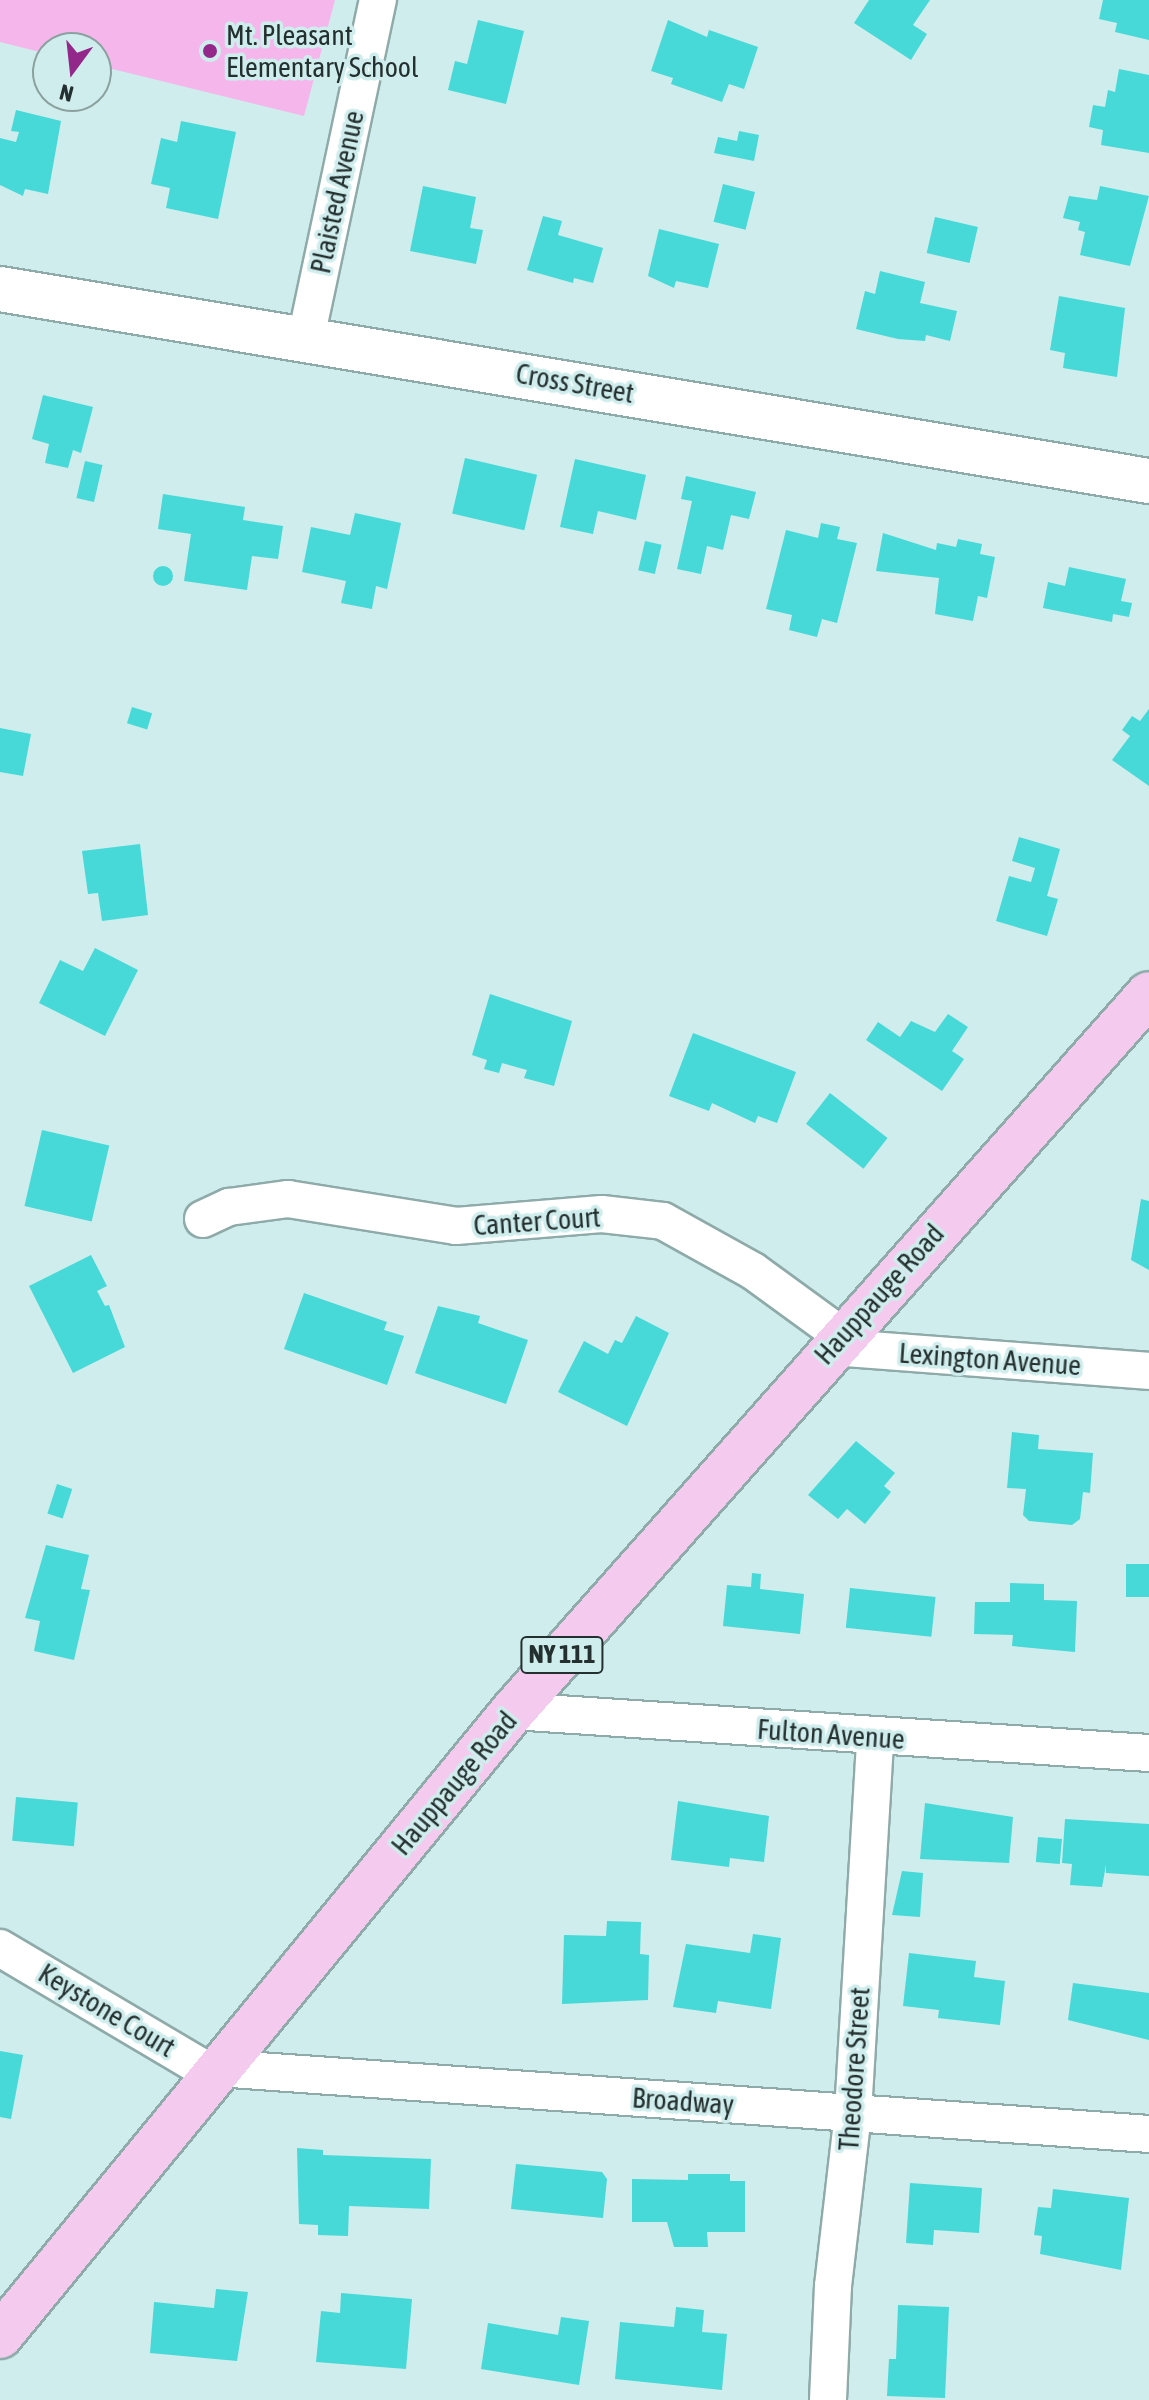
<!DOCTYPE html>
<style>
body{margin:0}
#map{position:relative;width:1149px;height:2400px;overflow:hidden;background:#cfedec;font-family:"Asap Condensed",sans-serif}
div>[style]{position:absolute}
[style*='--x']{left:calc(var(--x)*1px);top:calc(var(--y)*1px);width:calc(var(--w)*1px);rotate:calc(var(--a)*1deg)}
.green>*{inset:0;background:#f5b6ec}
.building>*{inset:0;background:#46d9d8;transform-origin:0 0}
.round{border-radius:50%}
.roads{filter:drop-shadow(2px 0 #8eaaa9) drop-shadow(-2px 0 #8eaaa9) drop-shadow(0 2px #8eaaa9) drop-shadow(0 -2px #8eaaa9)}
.minor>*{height:36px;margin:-18px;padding:0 18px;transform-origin:18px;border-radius:18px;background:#fff}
.tertiary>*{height:44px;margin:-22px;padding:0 22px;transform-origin:22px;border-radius:22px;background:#fff}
.primary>*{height:44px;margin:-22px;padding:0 22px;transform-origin:22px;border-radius:22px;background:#f4cbee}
.dots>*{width:22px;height:22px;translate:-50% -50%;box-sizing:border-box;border:4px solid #cfedec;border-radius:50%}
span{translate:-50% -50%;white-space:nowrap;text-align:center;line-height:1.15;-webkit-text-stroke:7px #cfedec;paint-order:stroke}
.shield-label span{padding:2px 6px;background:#cfedec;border:2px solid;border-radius:6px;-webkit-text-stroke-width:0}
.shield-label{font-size:26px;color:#242f2f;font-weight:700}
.poi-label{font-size:28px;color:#242f2f}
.left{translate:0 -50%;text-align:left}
.street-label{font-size:28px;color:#242f2f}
.north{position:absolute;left:32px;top:32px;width:80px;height:80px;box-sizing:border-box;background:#cfedec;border:2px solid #8ba1a0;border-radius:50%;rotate:195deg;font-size:22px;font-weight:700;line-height:32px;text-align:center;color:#242f2f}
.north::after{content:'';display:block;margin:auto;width:28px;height:36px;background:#93278a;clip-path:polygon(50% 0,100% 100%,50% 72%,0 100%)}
</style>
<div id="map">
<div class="green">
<div style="clip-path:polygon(0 0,335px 0,304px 116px,96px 65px,96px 48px,48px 48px,48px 54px,0 42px)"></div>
</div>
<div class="building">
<div style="clip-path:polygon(869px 0,930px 0,913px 25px,927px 34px,911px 60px,854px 23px)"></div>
<div style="clip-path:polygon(1103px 0,1149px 0,1149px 40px,1115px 32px,1117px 23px,1099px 19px)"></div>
<div style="clip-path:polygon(478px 20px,524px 31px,506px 104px,448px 90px,455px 61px,467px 64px)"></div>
<div style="clip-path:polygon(668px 20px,707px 37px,709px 30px,758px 47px,744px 89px,729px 84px,722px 102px,671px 84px,673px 78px,651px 71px)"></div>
<div style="clip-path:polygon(1119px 69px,1149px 75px,1149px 153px,1101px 145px,1103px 130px,1089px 127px,1093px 105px,1105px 107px,1108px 90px,1115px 92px)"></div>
<div style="clip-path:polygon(16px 110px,61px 121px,48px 194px,25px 189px,23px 196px,0 185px,0 138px,16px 142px,19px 132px,11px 131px)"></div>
<div style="clip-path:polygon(181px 121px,236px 132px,218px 219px,166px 208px,170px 188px,151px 184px,161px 138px,177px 142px)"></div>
<div style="clip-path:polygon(739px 131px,759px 135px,754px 161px,714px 153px,718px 137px,737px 141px)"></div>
<div style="left:723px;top:184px;width:33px;height:39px;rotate:14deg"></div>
<div style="clip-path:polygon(423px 186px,476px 197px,470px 228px,483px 230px,476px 264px,410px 251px)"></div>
<div style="clip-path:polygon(1100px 186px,1149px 196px,1130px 266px,1080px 255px,1085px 232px,1078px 230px,1080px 222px,1063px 218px,1069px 196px,1097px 200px)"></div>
<div style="clip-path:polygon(543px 216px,562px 221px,558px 235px,603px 248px,593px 283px,574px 278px,573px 283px,527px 270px)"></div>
<div style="left:935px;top:217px;width:44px;height:37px;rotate:13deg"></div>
<div style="clip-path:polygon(659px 229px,719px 244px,708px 288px,676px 281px,674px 288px,648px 276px)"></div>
<div style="clip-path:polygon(880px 271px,925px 282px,920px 303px,957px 311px,950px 341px,926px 335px,925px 341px,898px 339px,856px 329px,865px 291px,875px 294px)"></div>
<div style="clip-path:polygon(1059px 296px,1125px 308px,1117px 377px,1063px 368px,1065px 353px,1050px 350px)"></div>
<div style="clip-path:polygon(43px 395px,93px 407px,81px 453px,73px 450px,68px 468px,45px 463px,49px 444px,32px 439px)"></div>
<div style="left:465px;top:458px;width:74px;height:57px;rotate:13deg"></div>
<div style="clip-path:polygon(575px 459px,646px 475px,636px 520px,598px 511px,593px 534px,560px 527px)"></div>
<div style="left:85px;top:461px;width:18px;height:38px;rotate:13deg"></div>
<div style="clip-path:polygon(686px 476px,756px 492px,749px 519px,731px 515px,723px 550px,707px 546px,701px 574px,677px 569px,692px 501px,681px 499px)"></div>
<div style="clip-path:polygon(163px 494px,245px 507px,243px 520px,283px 526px,278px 559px,252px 556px,247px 590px,184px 581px,191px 534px,158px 529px)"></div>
<div style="clip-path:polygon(355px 513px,401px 523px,387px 589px,376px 586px,372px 609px,341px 603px,346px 581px,302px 572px,311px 527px,350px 535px)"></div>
<div style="clip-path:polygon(821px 523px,840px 527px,837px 539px,857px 543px,837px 623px,822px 619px,817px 637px,789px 630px,792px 615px,766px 609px,786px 530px,818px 538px)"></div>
<div style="clip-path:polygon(883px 533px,936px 550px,937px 543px,956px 547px,958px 539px,982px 544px,980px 554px,995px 557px,987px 598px,978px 596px,973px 621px,935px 614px,939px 578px,876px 571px)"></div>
<div style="left:645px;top:541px;width:17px;height:30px;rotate:13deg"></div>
<div class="round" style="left:153px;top:566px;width:20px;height:20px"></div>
<div style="clip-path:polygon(1069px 567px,1126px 579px,1121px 601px,1132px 603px,1129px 617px,1113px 614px,1112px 622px,1043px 608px,1048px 582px,1065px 586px)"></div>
<div style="left:132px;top:707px;width:21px;height:17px;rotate:17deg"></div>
<div style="clip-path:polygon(1149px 709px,1149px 786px,1112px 760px,1130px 736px,1122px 730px,1132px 716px,1140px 721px)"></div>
<div style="clip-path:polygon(0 728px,31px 734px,23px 776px,0 772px)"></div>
<div style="clip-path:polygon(1019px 837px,1060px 849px,1047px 896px,1058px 899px,1047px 936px,996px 921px,1009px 876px,1031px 882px,1035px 868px,1012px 861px)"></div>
<div style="clip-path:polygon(140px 844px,148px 915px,102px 921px,98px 893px,88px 894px,82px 851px)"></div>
<div style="clip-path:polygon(95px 948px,138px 970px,105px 1036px,39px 1003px,60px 960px,83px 971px)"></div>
<div style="clip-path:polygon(490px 994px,572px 1021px,554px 1086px,524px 1078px,527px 1070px,502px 1063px,499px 1073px,484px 1069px,487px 1060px,472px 1055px)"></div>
<div style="clip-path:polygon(948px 1014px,968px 1027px,952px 1051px,964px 1059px,942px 1091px,866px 1040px,878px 1022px,900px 1037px,911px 1021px,935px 1032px)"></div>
<div style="clip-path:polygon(693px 1033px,796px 1072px,777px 1123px,758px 1116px,755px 1123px,712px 1103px,709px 1111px,669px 1096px)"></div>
<div style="left:830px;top:1093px;width:73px;height:39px;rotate:38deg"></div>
<div style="left:42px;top:1130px;width:69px;height:78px;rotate:13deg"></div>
<div style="clip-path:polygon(1141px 1199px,1149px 1201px,1149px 1270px,1131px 1260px)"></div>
<div style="clip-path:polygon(91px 1255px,107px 1286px,97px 1291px,105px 1306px,109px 1305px,125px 1347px,73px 1373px,29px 1286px)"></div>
<div style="clip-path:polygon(304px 1293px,387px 1322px,384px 1330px,404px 1336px,387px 1385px,284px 1349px)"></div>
<div style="clip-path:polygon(438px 1306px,480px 1316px,478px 1323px,528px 1340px,506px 1404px,415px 1373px)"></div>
<div style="clip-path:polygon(636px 1316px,669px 1333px,627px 1426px,558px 1392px,584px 1341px,608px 1354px,615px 1340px,622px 1343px)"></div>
<div style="clip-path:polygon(1012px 1432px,1039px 1435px,1038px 1449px,1093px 1453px,1090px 1493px,1083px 1492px,1080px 1519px,1072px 1525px,1029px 1521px,1023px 1515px,1026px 1489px,1007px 1488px)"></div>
<div style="clip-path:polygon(856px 1441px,895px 1473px,884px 1486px,891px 1492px,865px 1524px,847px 1509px,838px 1519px,808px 1495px)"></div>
<div style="left:57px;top:1484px;width:16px;height:31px;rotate:18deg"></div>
<div style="clip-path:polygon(46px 1545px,89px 1555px,81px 1589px,90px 1590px,74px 1660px,34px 1651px,40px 1621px,25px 1618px)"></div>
<div style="left:1149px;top:1564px;width:33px;height:23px;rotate:90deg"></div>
<div style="clip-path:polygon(752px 1573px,761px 1574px,760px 1589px,804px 1594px,800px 1634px,723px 1626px,727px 1585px,751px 1587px)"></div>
<div style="clip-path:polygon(1010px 1583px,1044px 1584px,1044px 1600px,1077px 1601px,1075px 1652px,1012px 1646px,1013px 1635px,974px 1634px,975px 1602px,1010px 1602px)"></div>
<div style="left:850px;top:1588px;width:86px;height:40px;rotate:6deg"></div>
<div style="left:16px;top:1797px;width:62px;height:44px;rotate:5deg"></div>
<div style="clip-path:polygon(678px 1801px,769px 1816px,764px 1862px,730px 1858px,729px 1867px,671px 1860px)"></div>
<div style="clip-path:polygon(925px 1803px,1013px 1817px,1009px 1863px,920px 1859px)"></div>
<div style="clip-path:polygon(1065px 1819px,1149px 1824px,1149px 1876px,1106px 1873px,1106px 1865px,1102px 1887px,1070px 1885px,1072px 1864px,1062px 1863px)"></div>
<div style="left:1038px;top:1837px;width:24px;height:25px;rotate:5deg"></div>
<div style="clip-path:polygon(902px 1871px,923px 1873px,920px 1917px,892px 1915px)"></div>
<div style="clip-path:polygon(607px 1921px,641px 1922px,640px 1954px,649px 1955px,648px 2000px,562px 2004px,564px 1935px,606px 1936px)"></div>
<div style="clip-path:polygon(753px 1934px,781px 1938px,771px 2009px,718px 2001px,716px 2013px,673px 2007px,686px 1944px,750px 1953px)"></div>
<div style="clip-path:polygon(909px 1953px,976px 1961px,974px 1977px,1005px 1981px,1000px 2025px,938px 2018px,939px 2010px,903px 2006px)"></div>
<div style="clip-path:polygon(1073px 1983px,1149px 1993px,1149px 2040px,1068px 2020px)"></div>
<div style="clip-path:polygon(0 2051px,23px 2055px,11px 2119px,0 2117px)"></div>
<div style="clip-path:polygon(297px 2148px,323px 2150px,323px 2155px,431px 2159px,429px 2209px,349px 2206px,348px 2236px,318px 2235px,318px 2225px,299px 2224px)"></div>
<div style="clip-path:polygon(516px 2164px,602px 2172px,607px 2179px,603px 2218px,511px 2209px)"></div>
<div style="clip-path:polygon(688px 2174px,730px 2174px,730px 2181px,745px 2181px,745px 2232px,707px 2232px,708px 2247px,674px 2247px,667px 2222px,632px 2222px,632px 2179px,688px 2180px)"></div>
<div style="clip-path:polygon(910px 2183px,982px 2188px,979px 2233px,934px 2230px,933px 2245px,906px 2243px)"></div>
<div style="clip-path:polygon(1053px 2189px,1129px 2198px,1121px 2270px,1040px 2254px,1042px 2236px,1034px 2235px,1038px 2207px,1051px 2208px)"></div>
<div style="clip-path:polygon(216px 2289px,248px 2292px,237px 2361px,150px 2353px,154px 2302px,214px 2308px)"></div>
<div style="clip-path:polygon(341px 2293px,412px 2299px,406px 2369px,316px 2362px,321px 2311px,340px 2313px)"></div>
<div style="clip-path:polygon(898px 2305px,949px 2307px,945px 2398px,887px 2396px,889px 2359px,896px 2359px)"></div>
<div style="clip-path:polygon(676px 2307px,704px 2310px,702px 2332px,727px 2334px,722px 2390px,615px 2379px,620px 2322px,674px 2327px)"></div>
<div style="clip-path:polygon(561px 2317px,589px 2321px,579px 2385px,481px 2369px,488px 2323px,558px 2335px)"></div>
</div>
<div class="roads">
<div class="minor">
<div style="--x:306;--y:338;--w:346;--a:-78"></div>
<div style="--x:203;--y:1219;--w:29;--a:-25"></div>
<div style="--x:229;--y:1207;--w:60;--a:-7.7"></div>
<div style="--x:288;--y:1199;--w:170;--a:9.1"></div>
<div style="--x:456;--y:1226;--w:146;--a:-4.7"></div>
<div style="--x:602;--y:1214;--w:61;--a:6.5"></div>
<div style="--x:663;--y:1221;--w:103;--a:29.1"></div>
<div style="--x:753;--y:1271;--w:110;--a:36.1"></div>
<div style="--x:831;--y:1347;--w:319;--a:4.3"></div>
<div style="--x:513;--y:1711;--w:637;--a:3.78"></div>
<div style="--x:0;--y:1948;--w:247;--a:30.6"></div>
<div style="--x:217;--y:2068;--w:934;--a:4.05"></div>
<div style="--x:828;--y:2400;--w:114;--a:-87.5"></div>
<div style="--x:833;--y:2286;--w:174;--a:-83.4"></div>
<div style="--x:853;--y:2113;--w:376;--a:-86.6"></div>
</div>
<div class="tertiary">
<div style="--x:0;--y:289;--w:1165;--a:9.49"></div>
</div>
<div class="primary">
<div style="--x:0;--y:2336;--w:809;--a:-50.62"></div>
<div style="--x:513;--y:1711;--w:958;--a:-48.43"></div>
</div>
</div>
<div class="dots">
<div style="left:210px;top:51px;background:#93278a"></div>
</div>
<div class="shield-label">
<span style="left:562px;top:1655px">NY 111</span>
</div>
<div class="poi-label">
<span class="left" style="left:226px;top:51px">Mt. Pleasant<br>Elementary School</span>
</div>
<div class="street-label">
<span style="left:337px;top:192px;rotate:-78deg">Plaisted Avenue</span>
<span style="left:575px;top:383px;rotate:10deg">Cross Street</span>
<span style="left:537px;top:1221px;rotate:-4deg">Canter Court</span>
<span style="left:879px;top:1294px;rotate:-48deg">Hauppauge Road</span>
<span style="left:990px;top:1359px;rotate:4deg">Lexington Avenue</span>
<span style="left:831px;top:1734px;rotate:4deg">Fulton Avenue</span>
<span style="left:454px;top:1783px;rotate:-50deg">Hauppauge Road</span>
<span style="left:107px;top:2010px;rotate:31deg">Keystone Court</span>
<span style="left:854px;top:2069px;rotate:-86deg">Theodore Street</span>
<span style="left:683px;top:2101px;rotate:4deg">Broadway</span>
</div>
<div class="north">N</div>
</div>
